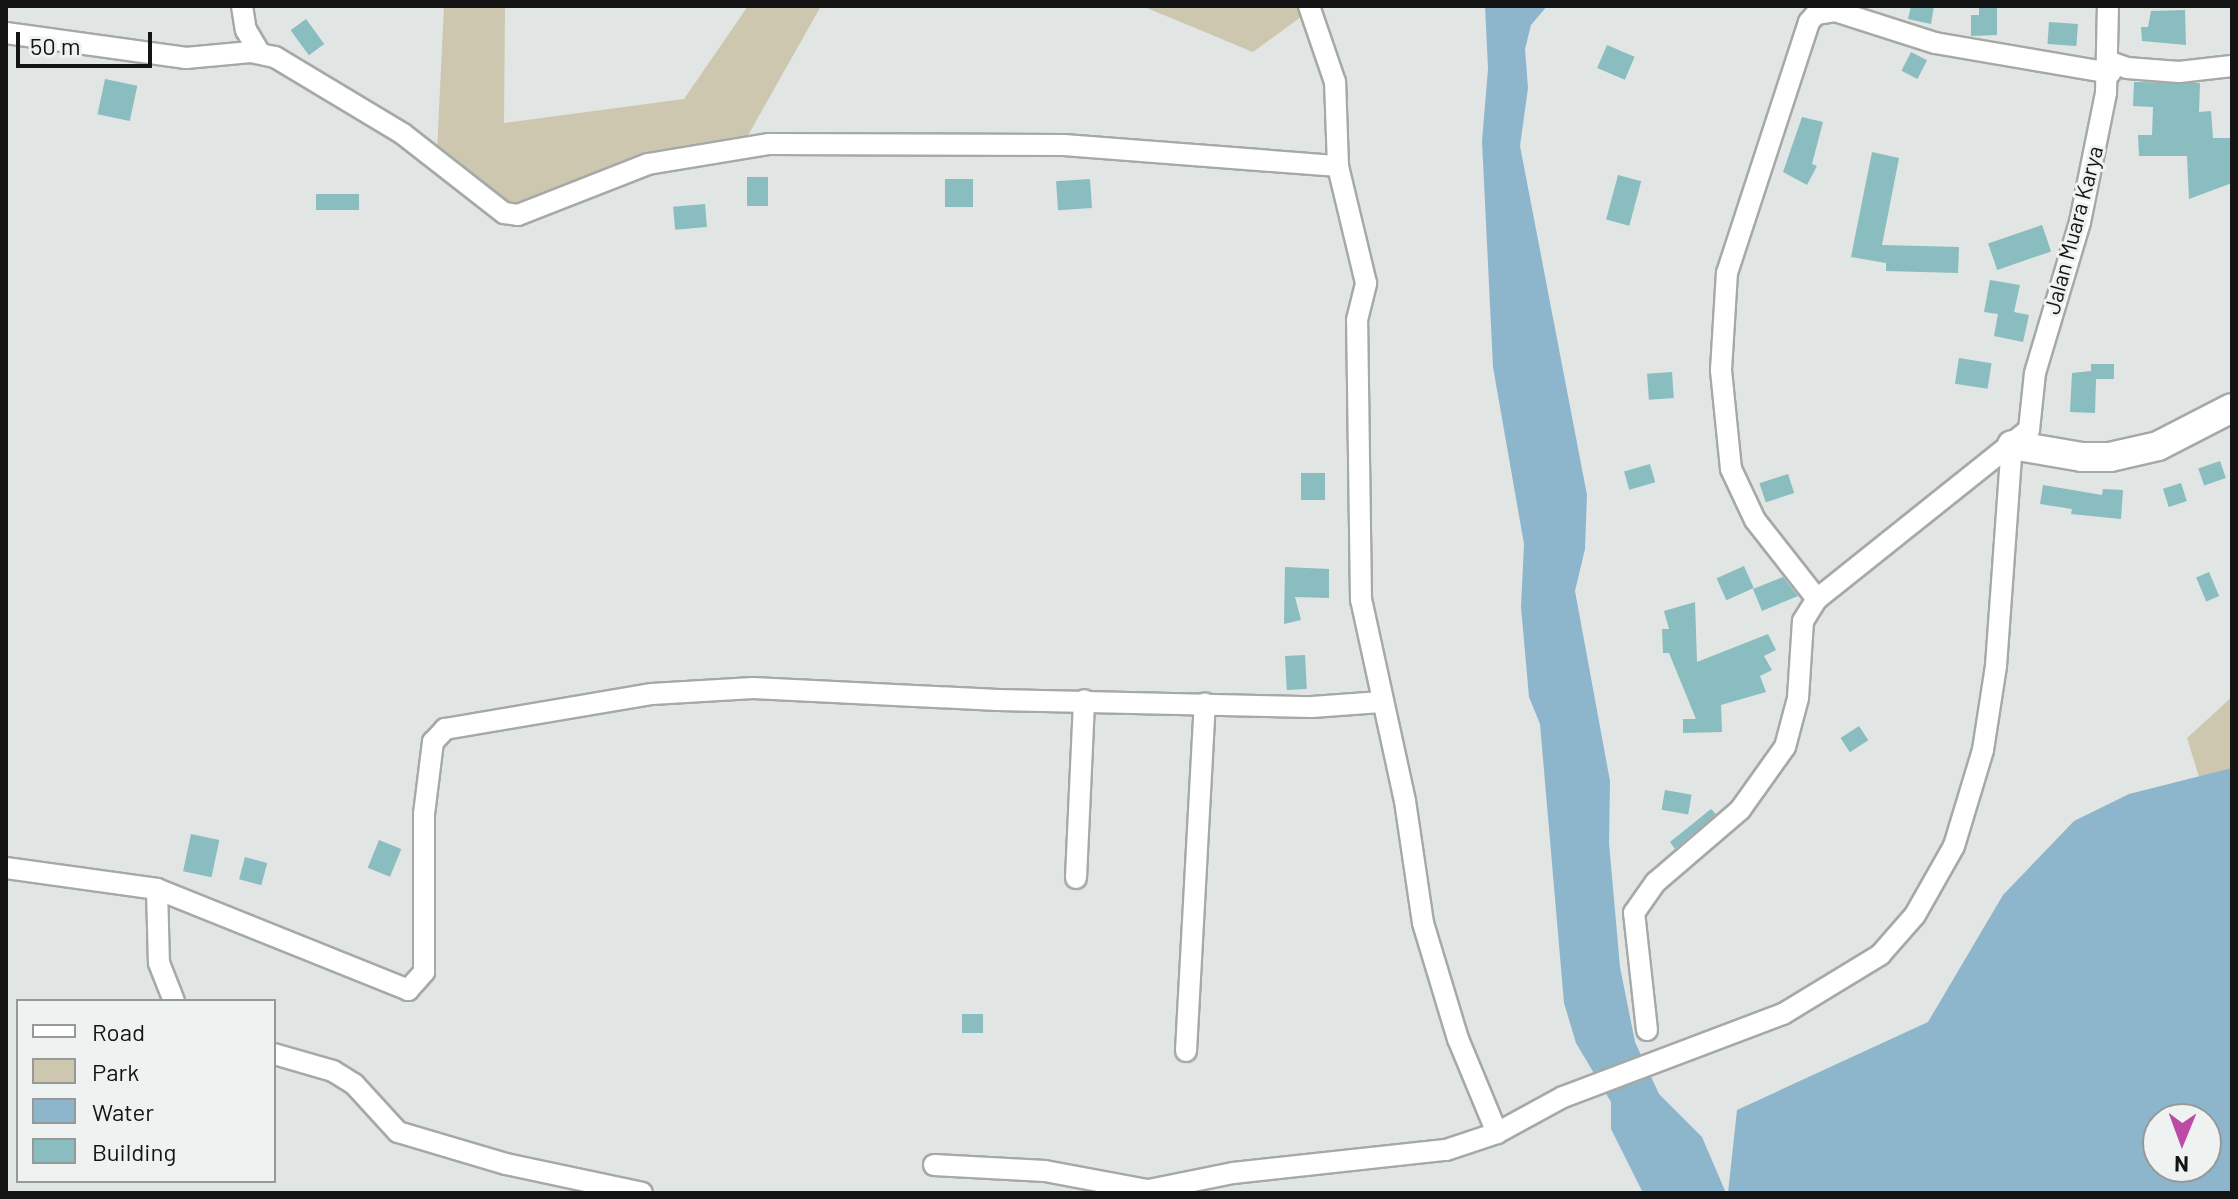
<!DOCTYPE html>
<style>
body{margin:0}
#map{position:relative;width:2238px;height:1199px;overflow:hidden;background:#e1e5e3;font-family:Barlow,sans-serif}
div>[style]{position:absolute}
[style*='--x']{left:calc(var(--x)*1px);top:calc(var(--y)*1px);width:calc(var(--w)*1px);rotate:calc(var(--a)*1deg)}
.green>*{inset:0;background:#cdc7af}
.water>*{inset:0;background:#8db6cd}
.building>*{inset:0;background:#89bdbf;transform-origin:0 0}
.roads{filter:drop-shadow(2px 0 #a5a9a7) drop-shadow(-2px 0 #a5a9a7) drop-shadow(0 2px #a5a9a7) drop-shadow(0 -2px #a5a9a7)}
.street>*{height:20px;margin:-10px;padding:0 10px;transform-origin:10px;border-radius:10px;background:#fff}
.secondary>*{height:28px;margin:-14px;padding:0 14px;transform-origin:14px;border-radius:14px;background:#fff}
span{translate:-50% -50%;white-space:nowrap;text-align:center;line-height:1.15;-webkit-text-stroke:6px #eef2f0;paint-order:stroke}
.street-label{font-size:22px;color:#131413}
.frame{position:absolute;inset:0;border:8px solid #131413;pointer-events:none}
.legend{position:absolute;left:16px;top:999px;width:260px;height:184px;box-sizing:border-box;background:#eef2f0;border:2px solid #969998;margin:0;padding:10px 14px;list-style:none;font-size:24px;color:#131413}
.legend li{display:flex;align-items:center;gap:16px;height:40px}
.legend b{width:40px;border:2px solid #969998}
.north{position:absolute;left:2142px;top:1103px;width:80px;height:80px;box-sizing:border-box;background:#eef2f0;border:2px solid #969998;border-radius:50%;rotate:181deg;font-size:22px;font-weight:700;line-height:32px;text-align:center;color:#131413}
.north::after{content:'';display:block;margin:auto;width:28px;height:36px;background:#bd4aa4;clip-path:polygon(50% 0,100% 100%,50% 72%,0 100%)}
.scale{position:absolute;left:16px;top:32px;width:136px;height:36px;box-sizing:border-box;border:4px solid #131413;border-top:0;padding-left:10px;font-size:24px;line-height:28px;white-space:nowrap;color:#131413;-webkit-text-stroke:6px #eef2f0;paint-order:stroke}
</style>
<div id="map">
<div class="green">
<div style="clip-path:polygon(444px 6px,505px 6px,504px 123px,684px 99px,748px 6px,821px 6px,742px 146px,512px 207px,437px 152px)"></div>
<div style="clip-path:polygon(1142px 6px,1306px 6px,1309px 11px,1253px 52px)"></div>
<div style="clip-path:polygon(2232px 697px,2232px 794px,2204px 793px,2187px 738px)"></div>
</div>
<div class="water">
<div style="clip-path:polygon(1485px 6px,1547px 6px,1531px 25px,1525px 49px,1528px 88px,1520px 146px,1587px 495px,1585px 549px,1575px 591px,1610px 781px,1609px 843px,1620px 967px,1635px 1042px,1659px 1094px,1702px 1137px,1726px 1193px,1643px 1193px,1611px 1129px,1611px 1102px,1576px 1043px,1564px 1003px,1540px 724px,1529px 697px,1521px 607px,1524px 544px,1493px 367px,1482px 141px,1488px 69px)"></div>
<div style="clip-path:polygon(evenodd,2232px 768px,2232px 1193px,1728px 1193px,1737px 1110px,1928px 1022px,2003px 895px,2074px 821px,2129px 794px,2232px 768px,2158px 1119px,2206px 1119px,2206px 1167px,2158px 1167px,2158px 1119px)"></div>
</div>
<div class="building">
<div style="clip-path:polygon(1911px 6px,1934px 6px,1931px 24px,1908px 19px)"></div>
<div style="clip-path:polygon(1979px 6px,1997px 6px,1997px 35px,1971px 36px,1971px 15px,1979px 15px)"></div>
<div style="clip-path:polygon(2185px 10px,2186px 45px,2142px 41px,2141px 27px,2148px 27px,2151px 11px)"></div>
<div style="left:306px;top:19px;width:31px;height:19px;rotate:54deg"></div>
<div style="left:2049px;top:22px;width:29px;height:22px;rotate:4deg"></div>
<div style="left:1607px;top:45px;width:30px;height:25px;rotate:23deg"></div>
<div style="left:1911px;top:52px;width:18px;height:21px;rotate:27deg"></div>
<div style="left:105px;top:79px;width:33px;height:36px;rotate:12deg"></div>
<div style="clip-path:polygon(2134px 82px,2200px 83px,2199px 112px,2211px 111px,2213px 138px,2232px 138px,2232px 183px,2189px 199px,2187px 156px,2139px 156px,2138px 135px,2152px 135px,2153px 107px,2133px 106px)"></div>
<div style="clip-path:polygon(1802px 117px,1823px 122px,1812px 164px,1817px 166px,1807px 185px,1783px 172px)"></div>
<div style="clip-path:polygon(1872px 152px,1899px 158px,1882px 245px,1959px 247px,1958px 273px,1886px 271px,1886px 263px,1851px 257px)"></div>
<div style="left:1618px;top:175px;width:24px;height:46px;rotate:15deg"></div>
<div style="left:747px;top:177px;width:21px;height:29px"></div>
<div style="left:945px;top:179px;width:28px;height:28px"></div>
<div style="left:1090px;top:179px;width:29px;height:34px;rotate:86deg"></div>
<div style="left:359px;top:194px;width:16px;height:43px;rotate:90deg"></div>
<div style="left:705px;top:204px;width:23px;height:32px;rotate:85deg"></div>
<div style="left:2042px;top:225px;width:28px;height:57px;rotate:71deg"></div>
<div style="clip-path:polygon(1990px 280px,2020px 285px,2014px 312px,2029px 315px,2023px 342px,1994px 336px,1998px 314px,1984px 312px)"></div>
<div style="left:1959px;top:358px;width:33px;height:26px;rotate:9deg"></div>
<div style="clip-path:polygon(2091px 364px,2114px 364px,2114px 379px,2096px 379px,2095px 413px,2070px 412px,2072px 373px,2091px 371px)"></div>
<div style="left:1672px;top:372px;width:26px;height:25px;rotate:86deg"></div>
<div style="left:2220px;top:461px;width:18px;height:23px;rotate:71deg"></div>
<div style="left:1650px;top:464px;width:19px;height:27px;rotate:74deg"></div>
<div style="left:1301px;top:473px;width:24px;height:27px"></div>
<div style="left:1788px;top:474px;width:20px;height:30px;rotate:72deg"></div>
<div style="left:2181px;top:483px;width:19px;height:19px;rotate:72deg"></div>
<div style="clip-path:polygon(2043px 485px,2102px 495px,2103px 489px,2123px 490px,2121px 519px,2071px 514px,2072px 509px,2040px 504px)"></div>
<div style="left:1744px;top:566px;width:24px;height:30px;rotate:66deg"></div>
<div style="clip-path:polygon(1285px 567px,1329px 569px,1329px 598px,1295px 597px,1301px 620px,1284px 624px)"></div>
<div style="left:2209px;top:572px;width:26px;height:14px;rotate:67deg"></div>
<div style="clip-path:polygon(1783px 577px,1798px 596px,1762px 611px,1753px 589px)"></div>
<div style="clip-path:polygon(1695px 602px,1697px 662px,1768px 634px,1776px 650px,1764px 656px,1772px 670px,1760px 676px,1766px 692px,1721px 705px,1722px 732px,1683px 733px,1683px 719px,1696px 719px,1669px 653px,1663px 653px,1662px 629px,1669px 629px,1664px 611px)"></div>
<div style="left:1305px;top:655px;width:34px;height:20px;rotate:87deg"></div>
<div style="left:1859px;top:726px;width:17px;height:22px;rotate:57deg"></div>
<div style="left:1665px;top:790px;width:27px;height:20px;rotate:10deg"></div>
<div style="clip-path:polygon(1711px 809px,1716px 814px,1675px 849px,1670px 842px)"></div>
<div style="left:191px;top:834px;width:29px;height:38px;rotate:12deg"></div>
<div style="left:379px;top:840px;width:24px;height:30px;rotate:22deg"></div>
<div style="left:245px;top:857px;width:23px;height:23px;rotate:15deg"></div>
<div style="left:962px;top:1014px;width:21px;height:19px"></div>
</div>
<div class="roads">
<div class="street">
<div style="--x:242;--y:6;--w:24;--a:81"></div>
<div style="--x:246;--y:30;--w:26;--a:59"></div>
<div style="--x:6;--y:33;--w:182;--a:7.9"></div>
<div style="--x:186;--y:58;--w:65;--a:-5.3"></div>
<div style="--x:251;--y:52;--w:25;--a:12"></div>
<div style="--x:275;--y:57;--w:149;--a:31"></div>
<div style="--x:403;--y:134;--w:128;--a:38"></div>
<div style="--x:504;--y:213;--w:14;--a:8"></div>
<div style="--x:518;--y:215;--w:140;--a:-21.4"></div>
<div style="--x:648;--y:164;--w:123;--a:-9.4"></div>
<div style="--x:769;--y:144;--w:295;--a:0.2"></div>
<div style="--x:1064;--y:145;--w:275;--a:4.4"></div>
<div style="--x:2110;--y:62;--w:18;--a:19"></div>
<div style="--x:2127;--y:68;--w:52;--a:4.4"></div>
<div style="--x:2179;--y:72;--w:53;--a:-6.5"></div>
<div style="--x:1817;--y:599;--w:100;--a:-128.1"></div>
<div style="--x:1755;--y:520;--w:56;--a:-115.2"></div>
<div style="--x:1731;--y:469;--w:100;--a:-95.8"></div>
<div style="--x:1721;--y:370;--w:97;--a:-86.5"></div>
<div style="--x:1727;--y:273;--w:264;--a:-71.9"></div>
<div style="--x:1809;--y:22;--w:11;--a:-49"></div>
<div style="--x:1816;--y:14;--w:19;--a:-9"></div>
<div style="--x:1835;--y:11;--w:105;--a:17.7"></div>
<div style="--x:1935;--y:43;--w:178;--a:9.7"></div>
<div style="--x:6;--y:868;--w:152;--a:7.9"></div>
<div style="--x:157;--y:889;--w:271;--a:21.9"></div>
<div style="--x:408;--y:990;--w:24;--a:-48"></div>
<div style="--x:424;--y:972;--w:158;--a:-90"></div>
<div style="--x:424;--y:814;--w:73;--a:-82.9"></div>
<div style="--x:433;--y:742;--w:18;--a:-47"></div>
<div style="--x:445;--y:729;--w:210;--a:-9.6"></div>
<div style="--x:652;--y:694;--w:101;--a:-3.4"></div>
<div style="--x:753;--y:688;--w:245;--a:2.8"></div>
<div style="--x:998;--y:700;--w:314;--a:1.3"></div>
<div style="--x:1312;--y:707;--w:69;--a:-4.1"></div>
<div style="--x:1076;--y:878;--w:178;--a:-87.4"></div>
<div style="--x:157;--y:889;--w:74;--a:88.5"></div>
<div style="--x:159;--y:963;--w:41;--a:68.5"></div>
<div style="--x:1647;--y:1030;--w:118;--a:-96.3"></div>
<div style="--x:1634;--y:913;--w:38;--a:-55"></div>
<div style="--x:1656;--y:882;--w:111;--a:-40.6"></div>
<div style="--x:1740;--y:810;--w:77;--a:-54.5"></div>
<div style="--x:1785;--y:747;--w:51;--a:-75.1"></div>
<div style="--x:1798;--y:698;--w:77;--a:-86.3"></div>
<div style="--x:1803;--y:621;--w:26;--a:-58"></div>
<div style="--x:1817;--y:599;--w:271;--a:-38.6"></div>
<div style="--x:2029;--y:430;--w:57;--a:-84"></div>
<div style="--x:2035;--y:373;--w:158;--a:-73.4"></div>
<div style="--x:2080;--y:222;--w:132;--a:-78.6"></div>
<div style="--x:2106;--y:93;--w:87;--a:-88.7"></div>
<div style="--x:1186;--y:1051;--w:348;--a:-86.9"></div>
<div style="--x:274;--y:1054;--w:61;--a:16.1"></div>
<div style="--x:333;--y:1071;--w:25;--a:32"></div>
<div style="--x:354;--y:1084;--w:65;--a:47.5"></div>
<div style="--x:398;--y:1132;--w:113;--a:16.5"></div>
<div style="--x:506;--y:1164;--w:139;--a:12"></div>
<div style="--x:1497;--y:1133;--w:75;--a:-28.6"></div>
<div style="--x:1563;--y:1097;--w:235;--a:-20.7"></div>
<div style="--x:1783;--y:1014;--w:114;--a:-31.3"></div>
<div style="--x:1880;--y:955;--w:53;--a:-48.8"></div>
<div style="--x:1915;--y:915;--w:79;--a:-60.5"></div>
<div style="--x:1954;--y:846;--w:100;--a:-73.2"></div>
<div style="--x:1983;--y:750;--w:85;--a:-81.2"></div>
<div style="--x:1996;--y:666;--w:222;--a:-85.9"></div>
<div style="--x:934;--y:1165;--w:111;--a:3.1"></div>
<div style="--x:1045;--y:1171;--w:104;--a:10.6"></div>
<div style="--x:1134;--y:1193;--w:101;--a:-11.4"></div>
<div style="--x:1233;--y:1173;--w:214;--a:-6.2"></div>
<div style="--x:1446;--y:1150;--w:54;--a:-18.4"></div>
<div style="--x:1497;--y:1133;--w:102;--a:-112.5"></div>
<div style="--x:1458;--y:1039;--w:121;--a:-106.8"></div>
<div style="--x:1423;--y:923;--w:123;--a:-98.4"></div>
<div style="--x:1405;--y:801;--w:206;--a:-102.3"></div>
<div style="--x:1361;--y:600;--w:280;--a:-90.8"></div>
<div style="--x:1357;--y:320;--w:38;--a:-76"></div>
<div style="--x:1366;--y:283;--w:120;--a:-103.5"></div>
<div style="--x:1338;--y:166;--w:84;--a:-92"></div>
<div style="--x:1335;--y:82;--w:80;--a:-108.9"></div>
</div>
<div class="secondary">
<div style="--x:2012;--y:445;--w:71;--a:9.7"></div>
<div style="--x:2082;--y:457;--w:28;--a:0"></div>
<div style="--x:2110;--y:457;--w:49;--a:-12.9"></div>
<div style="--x:2158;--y:446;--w:83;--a:-27.2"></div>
</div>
</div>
<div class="street-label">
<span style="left:2073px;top:230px;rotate:-75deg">Jalan Muara Karya</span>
</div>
<div class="frame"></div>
<ul class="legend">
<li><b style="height:10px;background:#fff"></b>Road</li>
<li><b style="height:22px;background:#cdc7af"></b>Park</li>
<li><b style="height:22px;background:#8db6cd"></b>Water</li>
<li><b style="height:22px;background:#89bdbf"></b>Building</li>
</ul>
<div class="north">N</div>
<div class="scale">50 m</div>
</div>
